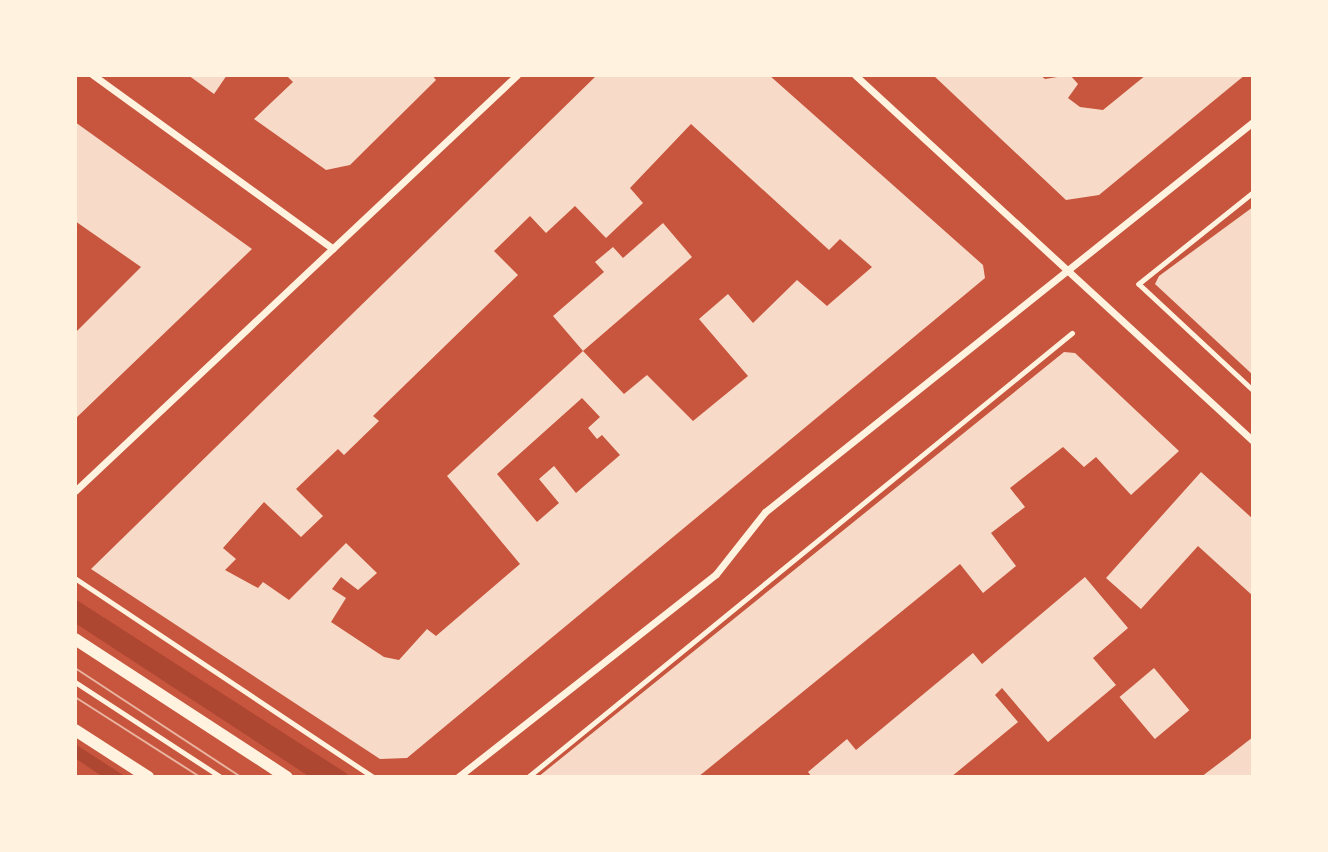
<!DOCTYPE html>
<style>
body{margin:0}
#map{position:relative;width:1328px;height:852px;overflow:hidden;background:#c8553d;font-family:Bitter,serif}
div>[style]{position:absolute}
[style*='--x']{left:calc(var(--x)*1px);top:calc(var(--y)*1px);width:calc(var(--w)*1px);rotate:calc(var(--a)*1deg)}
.green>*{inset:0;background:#ae4732}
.building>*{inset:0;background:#f7dbc8;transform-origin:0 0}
.path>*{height:4.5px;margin:-2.25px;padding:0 2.25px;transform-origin:2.25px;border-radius:2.25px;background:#fff3e0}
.service>*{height:5px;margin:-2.5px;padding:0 2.5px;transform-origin:2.5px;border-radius:2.5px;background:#fff3e0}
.minor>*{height:7px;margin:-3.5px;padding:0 3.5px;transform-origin:3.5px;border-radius:3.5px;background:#fff3e0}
.tertiary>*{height:12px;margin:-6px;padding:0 6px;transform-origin:6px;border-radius:6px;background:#fff3e0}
.tram>*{height:2px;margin:-1px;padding:0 1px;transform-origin:1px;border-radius:1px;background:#e9b49f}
span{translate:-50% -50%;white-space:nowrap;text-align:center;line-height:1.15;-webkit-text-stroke:5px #fff3e0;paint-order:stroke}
.frame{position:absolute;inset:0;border:77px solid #fff3e0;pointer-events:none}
</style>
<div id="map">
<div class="green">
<div style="clip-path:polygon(75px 599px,346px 773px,349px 777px,310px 777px,75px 623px)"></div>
<div style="clip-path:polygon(75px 744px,126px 777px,103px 777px,75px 758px)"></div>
</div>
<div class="building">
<div style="clip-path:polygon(188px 75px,227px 75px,214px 94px)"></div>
<div style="clip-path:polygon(286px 75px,432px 75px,436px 80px,350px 165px,326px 170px,254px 119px,293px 82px)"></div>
<div style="clip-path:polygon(evenodd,597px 75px,769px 75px,983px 265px,985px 278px,407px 758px,380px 759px,91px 569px,597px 75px,691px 124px,829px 250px,840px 239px,872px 267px,827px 306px,797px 280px,753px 323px,728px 294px,699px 319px,748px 376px,693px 421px,647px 375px,624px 394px,583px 351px,447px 476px,520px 564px,436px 636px,427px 629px,399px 660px,384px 657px,331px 622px,346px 598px,332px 589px,341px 577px,358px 590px,377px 573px,346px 543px,289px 600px,263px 582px,258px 588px,225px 570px,236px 559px,223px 548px,264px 502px,301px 537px,323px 516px,296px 489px,338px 449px,344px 455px,379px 421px,373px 416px,518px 275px,494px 251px,530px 216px,546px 233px,575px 206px,606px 238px,643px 203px,630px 188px,691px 124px,597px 75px,582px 398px,600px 417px,588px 428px,597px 439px,602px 435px,620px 455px,576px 493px,554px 466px,539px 479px,559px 503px,537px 522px,497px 474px,582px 398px)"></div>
<div style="clip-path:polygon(933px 75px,1040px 75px,1045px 79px,1070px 75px,1078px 84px,1068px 98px,1080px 107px,1103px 110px,1146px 75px,1245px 75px,1099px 195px,1066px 200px)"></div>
<div style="clip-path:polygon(75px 122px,252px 249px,75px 419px,75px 333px,141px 267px,75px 221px)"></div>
<div style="clip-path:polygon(1253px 207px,1253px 375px,1155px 284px,1159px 276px)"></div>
<div style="clip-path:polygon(663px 223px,692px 257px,583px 351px,553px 316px,604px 272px,595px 262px,613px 247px,623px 258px)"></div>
<div style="clip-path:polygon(1064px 352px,1075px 353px,1179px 451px,1131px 495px,1096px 457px,1084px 467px,1063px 447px,1010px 488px,1025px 507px,991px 533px,1016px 566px,983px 593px,960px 564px,698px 777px,538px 777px)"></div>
<div style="clip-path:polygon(1201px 472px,1253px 519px,1253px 596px,1198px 546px,1141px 609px,1106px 578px)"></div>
<div style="clip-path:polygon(1085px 577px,1128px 628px,1093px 658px,1116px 685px,1048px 742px,1002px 688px,995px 695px,1018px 722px,951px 777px,812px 777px,808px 772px,847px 739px,856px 750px,973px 653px,982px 664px)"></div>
<div style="left:1154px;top:668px;width:55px;height:45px;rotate:50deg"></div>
<div style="clip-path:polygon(1253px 737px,1253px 777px,1201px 777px,1230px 755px)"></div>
</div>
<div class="path">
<div style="--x:1253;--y:193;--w:146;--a:141.4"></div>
<div style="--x:1139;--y:284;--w:156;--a:42.9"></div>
<div style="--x:75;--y:578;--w:358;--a:33.7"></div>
<div style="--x:528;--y:777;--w:702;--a:-39.22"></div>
</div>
<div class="service">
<div style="--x:75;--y:682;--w:174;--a:33.1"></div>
</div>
<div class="minor">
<div style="--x:93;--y:75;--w:296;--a:35.9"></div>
<div style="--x:855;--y:75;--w:541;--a:42.6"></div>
<div style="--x:75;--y:491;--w:607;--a:-43.26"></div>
<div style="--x:458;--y:777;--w:328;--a:-38.2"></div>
<div style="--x:716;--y:574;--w:79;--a:-51.7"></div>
<div style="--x:765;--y:512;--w:625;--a:-38.63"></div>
</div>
<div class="tertiary">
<div style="--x:75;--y:639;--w:253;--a:33.1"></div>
<div style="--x:75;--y:730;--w:87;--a:32.8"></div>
</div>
<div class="tram">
<div style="--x:75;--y:668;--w:199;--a:33.3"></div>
<div style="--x:75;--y:697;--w:148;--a:32.6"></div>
</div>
<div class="frame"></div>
</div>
